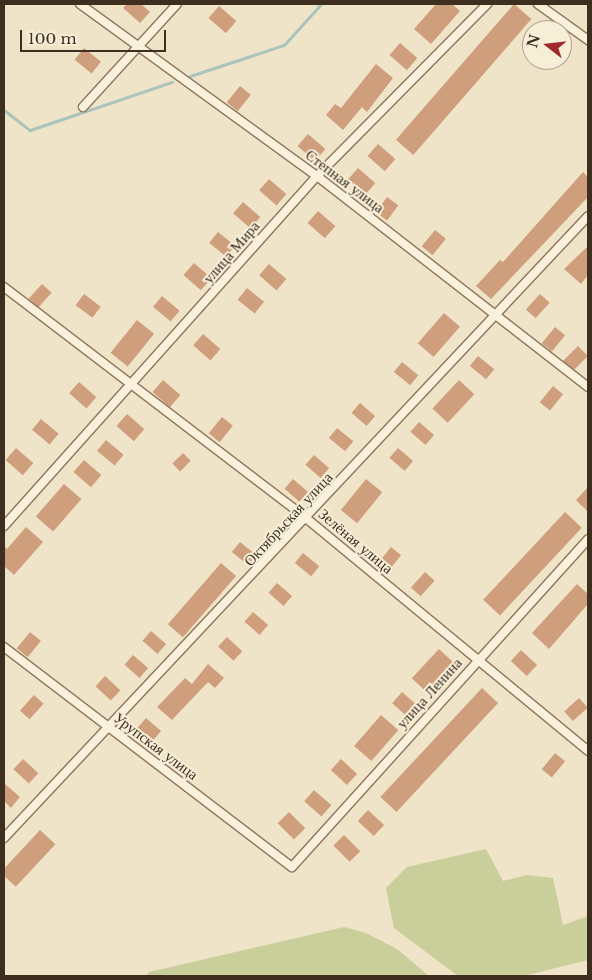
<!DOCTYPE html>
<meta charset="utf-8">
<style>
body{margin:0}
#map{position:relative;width:592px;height:980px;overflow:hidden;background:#f0e4c8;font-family:"Libre Baskerville",serif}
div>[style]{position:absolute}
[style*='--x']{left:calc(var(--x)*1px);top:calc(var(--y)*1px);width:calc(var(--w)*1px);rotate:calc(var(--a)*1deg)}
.green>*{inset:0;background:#c9cf9b}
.stream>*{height:3px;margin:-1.5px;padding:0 1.5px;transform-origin:1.5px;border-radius:1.5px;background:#a9c4bc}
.building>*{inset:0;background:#cf9f7d;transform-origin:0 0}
.roads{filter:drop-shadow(1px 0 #8d765c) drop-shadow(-1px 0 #8d765c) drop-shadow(0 1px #8d765c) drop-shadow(0 -1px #8d765c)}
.minor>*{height:8px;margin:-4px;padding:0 4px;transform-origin:4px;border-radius:4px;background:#faf1dc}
span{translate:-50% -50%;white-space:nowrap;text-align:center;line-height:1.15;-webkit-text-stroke:4px #f7eed8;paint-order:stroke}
.street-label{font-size:15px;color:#3d2e20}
.frame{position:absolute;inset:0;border:5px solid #3d2e20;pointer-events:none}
.north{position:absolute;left:522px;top:20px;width:50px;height:50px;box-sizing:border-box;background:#f7eed8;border:1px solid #ada18e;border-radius:50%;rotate:286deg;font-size:14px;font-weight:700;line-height:20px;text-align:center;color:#3d2e20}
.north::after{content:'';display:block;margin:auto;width:18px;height:22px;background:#9e2a2b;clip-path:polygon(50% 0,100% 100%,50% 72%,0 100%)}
.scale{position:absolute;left:20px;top:30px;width:146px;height:22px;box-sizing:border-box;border:2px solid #3d2e20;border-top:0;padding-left:6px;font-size:15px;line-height:18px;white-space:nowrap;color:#3d2e20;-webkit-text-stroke:4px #f7eed8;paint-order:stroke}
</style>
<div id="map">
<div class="green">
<div style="clip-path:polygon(486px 849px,503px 881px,527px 875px,553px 878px,563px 925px,588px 916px,588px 960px,524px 976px,458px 976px,394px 928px,386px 888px,407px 867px)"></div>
<div style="clip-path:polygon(344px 927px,366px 933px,397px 949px,429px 976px,146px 976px,149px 972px)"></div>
</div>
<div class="stream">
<div style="--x:190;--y:76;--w:99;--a:-18.3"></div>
<div style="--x:284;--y:45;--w:55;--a:-47.9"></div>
<div style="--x:4;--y:110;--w:33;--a:38"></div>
<div style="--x:30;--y:130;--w:150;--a:-18.7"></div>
</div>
<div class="building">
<div style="clip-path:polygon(127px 4px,141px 4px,150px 12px,140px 23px,123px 8px)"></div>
<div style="clip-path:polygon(436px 4px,452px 4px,460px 11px,431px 44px,414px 29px)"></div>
<div style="left:514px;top:4px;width:23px;height:180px;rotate:41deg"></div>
<div style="left:219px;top:6px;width:23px;height:16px;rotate:41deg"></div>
<div style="left:400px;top:43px;width:23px;height:16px;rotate:41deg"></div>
<div style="left:84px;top:48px;width:22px;height:15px;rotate:39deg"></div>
<div style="clip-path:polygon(376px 64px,393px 78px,367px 112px,362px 107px,343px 130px,326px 115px,335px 104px,341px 108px)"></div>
<div style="left:240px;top:86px;width:14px;height:21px;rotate:39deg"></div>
<div style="left:308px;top:134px;width:23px;height:16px;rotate:41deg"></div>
<div style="left:378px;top:144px;width:23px;height:16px;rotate:41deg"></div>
<div style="left:358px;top:168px;width:23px;height:16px;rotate:41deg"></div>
<div style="clip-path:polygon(583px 172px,588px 177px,588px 197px,491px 299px,476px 286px,500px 260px,503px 262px)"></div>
<div style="left:269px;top:179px;width:23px;height:15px;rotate:41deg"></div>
<div style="left:387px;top:197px;width:14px;height:19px;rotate:36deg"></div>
<div style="left:243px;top:202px;width:23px;height:15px;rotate:41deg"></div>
<div style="left:318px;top:211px;width:23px;height:16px;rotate:41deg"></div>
<div style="left:435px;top:230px;width:14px;height:21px;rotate:39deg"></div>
<div style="left:218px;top:232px;width:22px;height:14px;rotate:39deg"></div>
<div style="clip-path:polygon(588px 246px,588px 275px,581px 284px,564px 269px)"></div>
<div style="left:194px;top:263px;width:23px;height:16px;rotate:41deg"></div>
<div style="left:269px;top:264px;width:23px;height:15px;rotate:41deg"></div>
<div style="left:42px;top:284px;width:13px;height:20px;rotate:42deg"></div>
<div style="left:247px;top:288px;width:22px;height:15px;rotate:39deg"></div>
<div style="left:84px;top:294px;width:21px;height:14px;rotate:37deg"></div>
<div style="left:540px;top:294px;width:13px;height:21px;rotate:42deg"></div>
<div style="left:162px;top:296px;width:23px;height:14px;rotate:40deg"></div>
<div style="left:444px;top:313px;width:21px;height:40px;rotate:41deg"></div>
<div style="left:137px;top:320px;width:22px;height:42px;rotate:39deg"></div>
<div style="left:555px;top:327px;width:13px;height:21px;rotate:39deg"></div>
<div style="left:203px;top:334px;width:23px;height:15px;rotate:41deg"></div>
<div style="left:578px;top:346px;width:14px;height:21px;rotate:45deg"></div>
<div style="left:478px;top:356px;width:21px;height:13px;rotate:39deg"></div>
<div style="left:402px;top:362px;width:21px;height:13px;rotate:39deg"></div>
<div style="left:163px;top:380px;width:23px;height:16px;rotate:41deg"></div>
<div style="left:459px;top:380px;width:21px;height:39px;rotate:43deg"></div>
<div style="left:79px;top:382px;width:23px;height:15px;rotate:41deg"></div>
<div style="left:553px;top:386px;width:13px;height:21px;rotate:39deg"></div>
<div style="left:360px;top:403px;width:20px;height:13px;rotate:41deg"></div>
<div style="left:127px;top:414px;width:23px;height:16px;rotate:41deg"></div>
<div style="left:222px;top:417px;width:14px;height:21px;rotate:39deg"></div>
<div style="left:41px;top:419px;width:23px;height:14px;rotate:40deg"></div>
<div style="left:419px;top:422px;width:20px;height:13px;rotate:41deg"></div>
<div style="left:337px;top:428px;width:21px;height:13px;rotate:39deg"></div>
<div style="left:106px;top:440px;width:23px;height:14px;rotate:40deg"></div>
<div style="left:16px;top:448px;width:23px;height:16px;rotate:41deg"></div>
<div style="left:398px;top:448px;width:20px;height:13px;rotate:41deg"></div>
<div style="left:183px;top:453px;width:11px;height:15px;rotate:45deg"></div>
<div style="left:314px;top:455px;width:20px;height:13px;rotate:41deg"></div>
<div style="left:84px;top:460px;width:23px;height:16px;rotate:41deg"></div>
<div style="left:293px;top:479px;width:20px;height:13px;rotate:41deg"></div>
<div style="left:366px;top:479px;width:21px;height:40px;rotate:39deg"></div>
<div style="left:64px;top:484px;width:23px;height:43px;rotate:41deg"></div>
<div style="clip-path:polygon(588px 487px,588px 512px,576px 500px)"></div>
<div style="left:565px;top:512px;width:23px;height:120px;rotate:43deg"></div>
<div style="clip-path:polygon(26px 527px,43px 542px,14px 575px,4px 566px,4px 546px,7px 549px)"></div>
<div style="left:240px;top:542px;width:21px;height:13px;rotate:39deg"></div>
<div style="left:391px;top:547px;width:13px;height:21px;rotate:39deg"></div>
<div style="left:303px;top:553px;width:21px;height:13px;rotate:39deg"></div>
<div style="left:221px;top:563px;width:20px;height:81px;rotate:41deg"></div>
<div style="left:425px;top:572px;width:13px;height:21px;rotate:42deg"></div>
<div style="left:277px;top:583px;width:20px;height:13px;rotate:41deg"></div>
<div style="clip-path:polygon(577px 584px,588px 594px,588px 604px,549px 649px,532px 633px)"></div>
<div style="left:253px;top:612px;width:20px;height:13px;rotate:41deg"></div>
<div style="left:151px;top:631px;width:20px;height:13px;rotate:41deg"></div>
<div style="left:30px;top:632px;width:14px;height:21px;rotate:39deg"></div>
<div style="left:227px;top:637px;width:21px;height:13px;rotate:43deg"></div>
<div style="left:439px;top:649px;width:22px;height:40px;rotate:43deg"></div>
<div style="left:521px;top:650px;width:22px;height:15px;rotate:43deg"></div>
<div style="left:133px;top:655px;width:20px;height:13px;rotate:41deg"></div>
<div style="clip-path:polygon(208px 664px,224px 678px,215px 688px,208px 682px,172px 720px,157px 707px,185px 678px,192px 684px)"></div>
<div style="left:105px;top:676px;width:21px;height:14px;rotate:43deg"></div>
<div style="left:482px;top:688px;width:22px;height:149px;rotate:43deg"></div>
<div style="left:402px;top:692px;width:23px;height:15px;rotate:41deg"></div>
<div style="left:34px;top:695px;width:13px;height:21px;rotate:42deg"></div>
<div style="left:579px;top:698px;width:13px;height:20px;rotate:48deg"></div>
<div style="left:381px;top:715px;width:23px;height:41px;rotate:41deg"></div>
<div style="left:146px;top:718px;width:20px;height:13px;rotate:41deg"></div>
<div style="left:555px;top:753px;width:13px;height:21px;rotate:39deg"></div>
<div style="left:23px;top:759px;width:21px;height:14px;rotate:43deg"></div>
<div style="left:341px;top:759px;width:22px;height:15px;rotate:43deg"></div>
<div style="clip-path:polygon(4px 783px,20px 797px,11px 808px,4px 801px)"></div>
<div style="left:314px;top:790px;width:23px;height:15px;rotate:41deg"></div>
<div style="left:368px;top:810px;width:22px;height:15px;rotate:43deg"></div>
<div style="left:289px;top:812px;width:23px;height:16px;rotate:45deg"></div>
<div style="left:40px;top:830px;width:21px;height:58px;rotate:43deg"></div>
<div style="left:344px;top:835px;width:23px;height:15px;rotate:45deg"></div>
</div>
<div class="roads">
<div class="minor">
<div style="--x:80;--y:4;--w:293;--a:36"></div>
<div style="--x:317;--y:176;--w:343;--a:37.9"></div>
<div style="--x:538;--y:4;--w:62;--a:35.8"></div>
<div style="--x:83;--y:107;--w:139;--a:-47.6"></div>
<div style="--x:4;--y:287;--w:382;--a:37.4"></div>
<div style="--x:307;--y:519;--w:364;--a:39.5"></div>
<div style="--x:4;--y:526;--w:470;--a:-48.2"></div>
<div style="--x:317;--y:176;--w:242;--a:-45.3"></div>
<div style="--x:4;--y:647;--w:362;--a:37.4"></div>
<div style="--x:292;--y:867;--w:442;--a:-47.9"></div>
<div style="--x:4;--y:838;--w:853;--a:-46.8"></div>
</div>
</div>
<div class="street-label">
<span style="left:345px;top:181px;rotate:37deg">Степная улица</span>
<span style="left:231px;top:252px;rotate:-49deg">улица Мира</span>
<span style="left:288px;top:519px;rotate:-47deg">Октябрьская улица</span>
<span style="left:356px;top:541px;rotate:40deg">Зелёная улица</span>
<span style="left:429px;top:693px;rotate:-48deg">улица Ленина</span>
<span style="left:156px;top:746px;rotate:37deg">Урупская улица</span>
</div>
<div class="frame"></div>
<div class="north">N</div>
<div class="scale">100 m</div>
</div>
